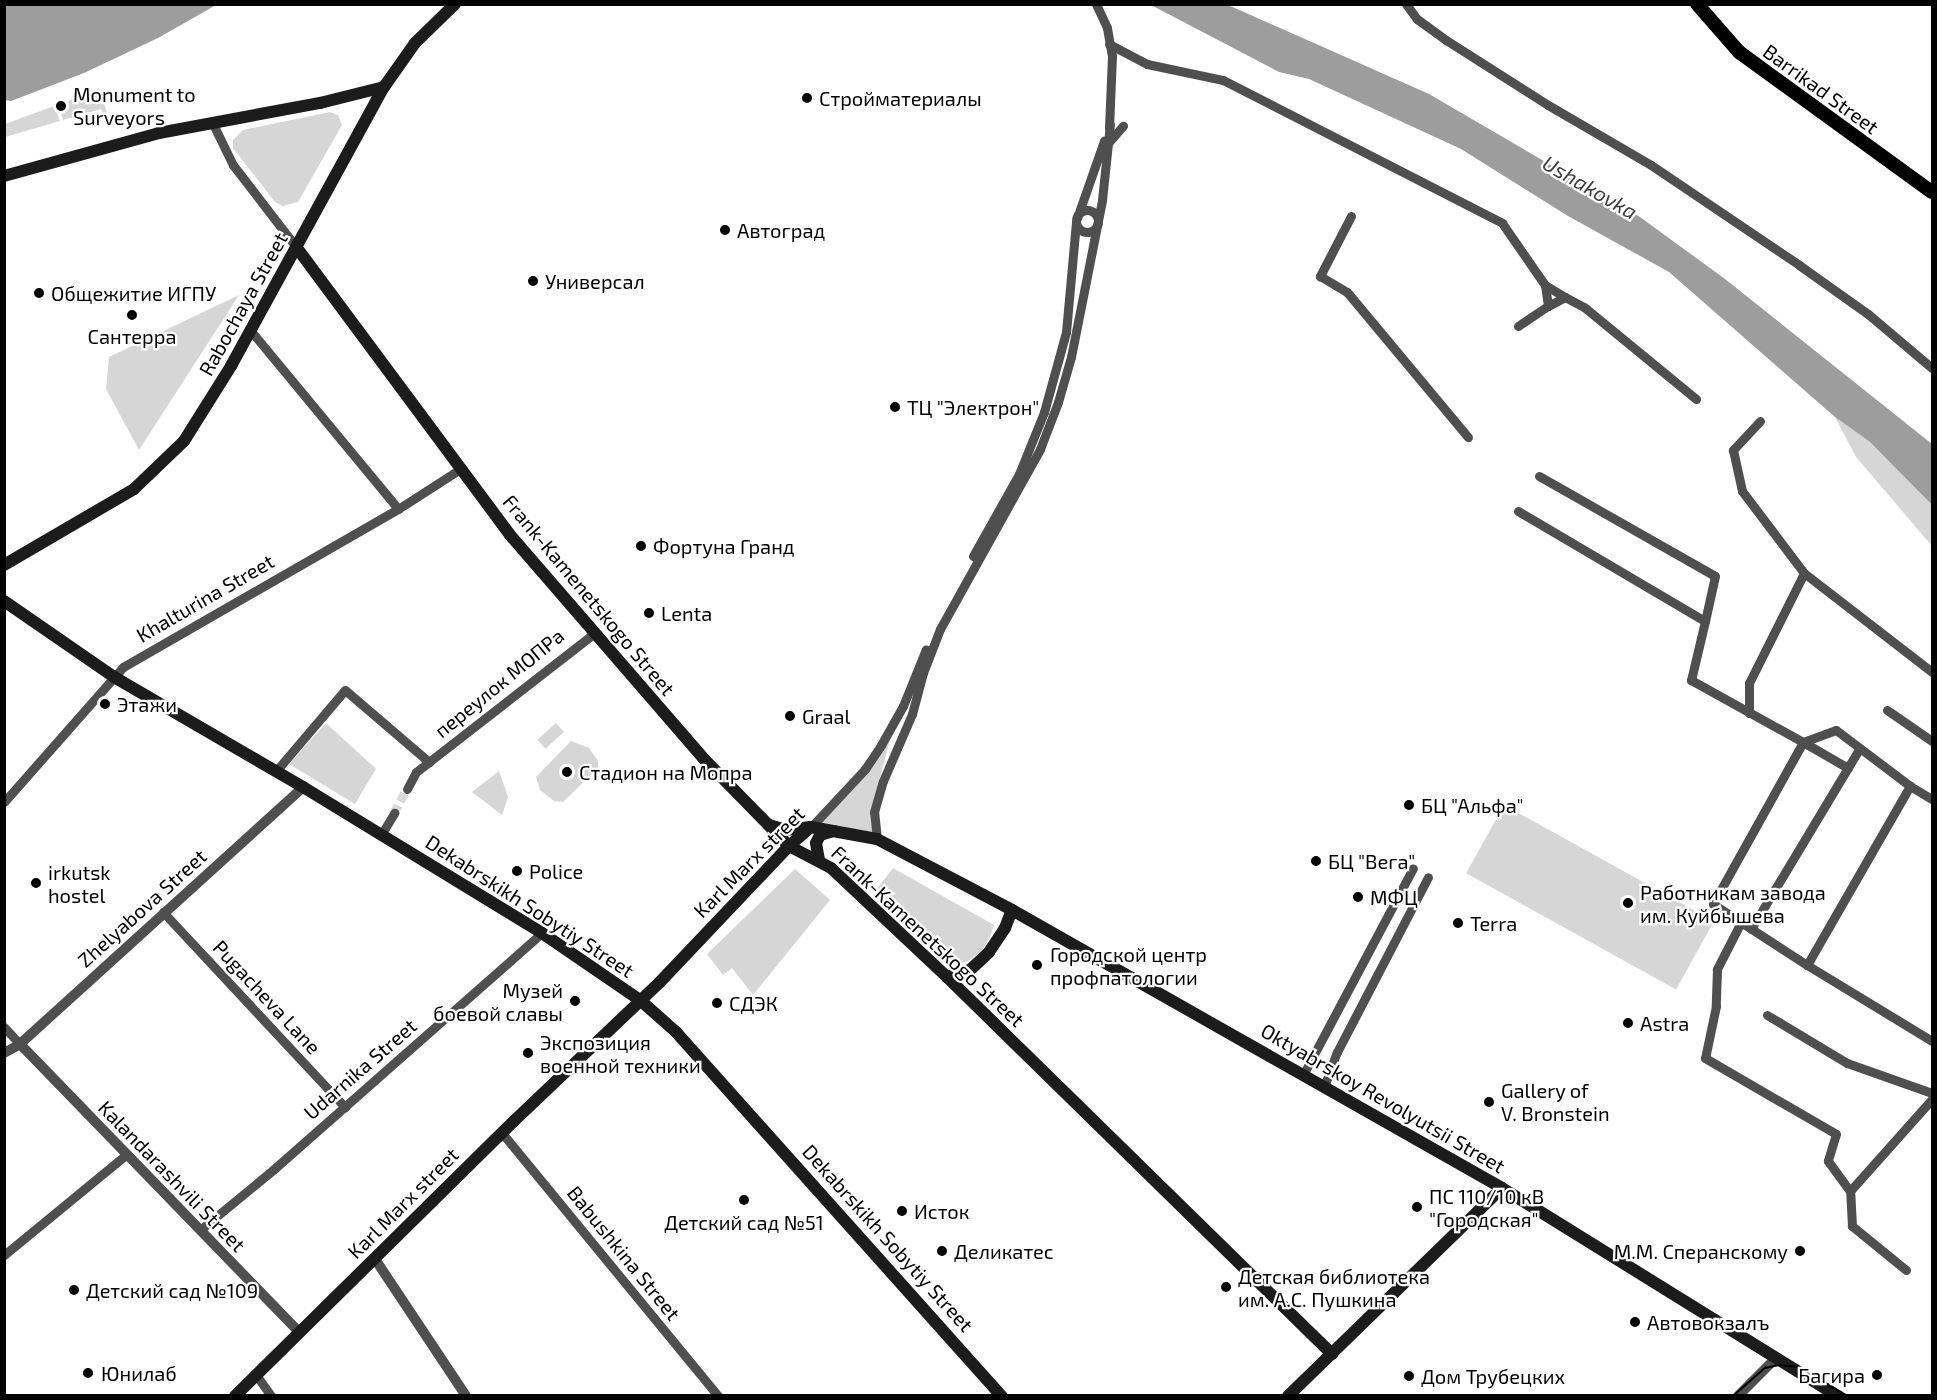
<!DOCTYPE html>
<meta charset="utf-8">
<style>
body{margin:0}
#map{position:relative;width:1937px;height:1400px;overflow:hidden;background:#fff;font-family:"Exo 2",sans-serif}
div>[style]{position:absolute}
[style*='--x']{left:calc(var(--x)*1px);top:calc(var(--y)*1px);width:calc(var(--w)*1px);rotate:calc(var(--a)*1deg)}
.green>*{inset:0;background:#d6d6d6;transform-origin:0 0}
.water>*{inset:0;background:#9d9d9d}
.minor-tunnel>*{height:9px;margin-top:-4.5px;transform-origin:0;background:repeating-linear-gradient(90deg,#d9d9d9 0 9px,transparent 0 13.5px)}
.minor>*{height:9px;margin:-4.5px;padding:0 4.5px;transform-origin:4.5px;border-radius:4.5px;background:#4f4f4f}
.minor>.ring{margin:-4.5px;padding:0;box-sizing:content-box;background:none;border:9px solid #4f4f4f;border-radius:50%}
.tertiary>*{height:10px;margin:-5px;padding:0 5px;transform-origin:5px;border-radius:5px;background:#4f4f4f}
.secondary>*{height:12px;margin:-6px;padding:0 6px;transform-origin:6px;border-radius:6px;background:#1c1c1c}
.primary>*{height:14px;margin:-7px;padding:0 7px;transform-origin:7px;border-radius:7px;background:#000}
.tram>*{height:1.5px;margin:-0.75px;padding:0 0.75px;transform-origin:0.75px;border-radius:0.75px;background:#000}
.dots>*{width:16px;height:16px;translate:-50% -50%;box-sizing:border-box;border:3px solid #fff;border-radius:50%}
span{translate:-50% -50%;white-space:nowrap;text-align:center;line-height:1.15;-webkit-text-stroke:4.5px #fff;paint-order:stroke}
.street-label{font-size:20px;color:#000}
.poi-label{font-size:20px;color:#000}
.left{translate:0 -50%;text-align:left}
.right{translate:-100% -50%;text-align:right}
.water-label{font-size:21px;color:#3e3e3e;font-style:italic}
.frame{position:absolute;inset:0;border:6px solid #000;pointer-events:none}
</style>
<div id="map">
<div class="green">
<div style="clip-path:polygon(99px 88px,107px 113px,103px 114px,101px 109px,63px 120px,58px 105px)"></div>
<div style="clip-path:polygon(54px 106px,60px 121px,5px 137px,5px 124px)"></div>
<div style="clip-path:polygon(330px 112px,338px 115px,342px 125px,298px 202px,283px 206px,275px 202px,233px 148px,233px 140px,243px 130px)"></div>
<div style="clip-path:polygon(239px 295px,139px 450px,106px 389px,109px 357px)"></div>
<div style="clip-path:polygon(1835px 417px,1870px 442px,1932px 505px,1932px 546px,1856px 457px)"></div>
<div style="clip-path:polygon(326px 723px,376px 769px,355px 804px,289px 764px)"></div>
<div style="left:556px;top:723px;width:12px;height:25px;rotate:48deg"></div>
<div style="clip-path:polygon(891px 737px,871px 810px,873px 833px,821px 823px,875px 762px)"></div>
<div style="clip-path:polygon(571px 741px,589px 748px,598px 761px,598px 768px,563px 802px,554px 801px,540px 790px,536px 777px)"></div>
<div style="clip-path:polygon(499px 771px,508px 797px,502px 815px,472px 792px)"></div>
<div style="left:1504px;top:805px;width:240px;height:78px;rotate:29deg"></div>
<div style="clip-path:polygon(893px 868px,994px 925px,990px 937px,981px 952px,968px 961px,955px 965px,877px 889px)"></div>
<div style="clip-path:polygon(795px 869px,830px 900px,753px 995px,732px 968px,723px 975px,707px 954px)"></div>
</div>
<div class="water">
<div style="clip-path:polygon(4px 5px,5px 4px,216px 5px,158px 38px,84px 73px,11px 101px,5px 100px)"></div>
<div style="clip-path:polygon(1151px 5px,1228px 5px,1429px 94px,1640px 217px,1725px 279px,1932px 444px,1932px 505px,1870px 442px,1835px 417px,1669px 272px,1568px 216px,1461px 149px,1309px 79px,1279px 72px)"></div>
</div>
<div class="minor-tunnel">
<div style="--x:394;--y:813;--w:27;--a:-62"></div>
</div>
<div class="minor">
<div style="--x:1096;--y:4;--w:26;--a:65"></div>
<div style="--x:1107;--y:28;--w:28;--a:80"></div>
<div style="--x:1112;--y:56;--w:72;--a:92.4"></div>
<div style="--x:1406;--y:4;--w:19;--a:54"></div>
<div style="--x:1417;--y:19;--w:36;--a:36"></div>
<div style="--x:1446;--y:40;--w:121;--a:32.5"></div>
<div style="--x:1548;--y:105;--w:119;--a:30.2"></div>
<div style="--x:1651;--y:165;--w:179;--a:34"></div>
<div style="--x:1799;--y:265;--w:85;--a:35.4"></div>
<div style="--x:1868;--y:314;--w:84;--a:40.2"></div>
<div style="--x:1109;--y:44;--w:43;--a:27.8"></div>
<div style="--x:1147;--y:64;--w:78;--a:11.9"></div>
<div style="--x:1223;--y:80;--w:314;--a:27.1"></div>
<div style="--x:1502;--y:223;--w:75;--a:55.3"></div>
<div style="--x:1545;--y:285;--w:23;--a:31"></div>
<div style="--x:1565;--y:297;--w:19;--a:152"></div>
<div style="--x:1548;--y:306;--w:21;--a:-98"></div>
<div style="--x:212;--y:122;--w:48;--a:64"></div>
<div style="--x:233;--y:165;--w:105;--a:52.4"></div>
<div style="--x:1108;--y:143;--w:23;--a:-49"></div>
<div class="ring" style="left:1076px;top:210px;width:13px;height:13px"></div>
<div style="--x:1351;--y:216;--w:68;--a:117.3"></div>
<div style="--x:1320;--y:276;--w:31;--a:31"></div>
<div style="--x:1347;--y:292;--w:189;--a:50.2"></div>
<div style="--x:1077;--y:218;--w:82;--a:-70.7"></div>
<div style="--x:1565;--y:297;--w:21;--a:28"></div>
<div style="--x:1584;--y:307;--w:145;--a:39.4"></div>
<div style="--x:1518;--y:326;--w:36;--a:-34"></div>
<div style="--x:251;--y:331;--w:231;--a:50.4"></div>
<div style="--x:1760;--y:421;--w:40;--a:133"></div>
<div style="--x:1733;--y:450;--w:42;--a:77.6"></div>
<div style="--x:1742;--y:491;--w:103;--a:52.9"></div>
<div style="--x:1539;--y:476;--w:202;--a:29.6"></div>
<div style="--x:1715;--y:576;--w:46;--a:102.5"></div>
<div style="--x:1518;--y:511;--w:217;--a:30.5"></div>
<div style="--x:1705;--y:621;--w:61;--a:103.3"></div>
<div style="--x:1691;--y:680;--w:128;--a:29"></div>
<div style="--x:1803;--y:742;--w:35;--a:-20"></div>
<div style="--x:1836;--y:730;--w:93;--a:37.1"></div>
<div style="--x:1910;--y:786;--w:26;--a:31"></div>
<div style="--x:973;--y:556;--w:94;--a:-60.7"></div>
<div style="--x:1019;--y:474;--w:67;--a:-68"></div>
<div style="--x:1044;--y:412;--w:83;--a:-74.6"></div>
<div style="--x:1066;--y:332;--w:110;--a:-84.8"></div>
<div style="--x:1887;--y:710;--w:55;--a:34.6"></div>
<div style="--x:1749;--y:713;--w:30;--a:-90"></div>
<div style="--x:1749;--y:683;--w:123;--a:-63.4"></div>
<div style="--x:1804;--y:573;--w:162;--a:37.7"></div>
<div style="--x:1848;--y:768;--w:52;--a:-150"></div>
<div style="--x:1803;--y:742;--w:185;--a:119.1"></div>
<div style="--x:1713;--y:904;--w:112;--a:33"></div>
<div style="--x:1807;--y:965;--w:146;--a:31.3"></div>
<div style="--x:276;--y:771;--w:106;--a:-49.6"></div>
<div style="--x:345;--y:690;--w:111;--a:40.6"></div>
<div style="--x:407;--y:789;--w:19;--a:-62"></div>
<div style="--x:416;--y:772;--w:224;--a:-37.9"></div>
<div style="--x:4;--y:802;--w:180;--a:-48.6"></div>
<div style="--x:123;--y:667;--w:317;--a:-29.9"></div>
<div style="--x:398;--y:509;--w:74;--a:-32.8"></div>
<div style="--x:811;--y:827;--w:79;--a:-47"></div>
<div style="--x:865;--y:769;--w:29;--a:-56"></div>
<div style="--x:881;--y:745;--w:45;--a:-60.6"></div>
<div style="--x:903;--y:706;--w:61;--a:-68"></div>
<div style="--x:381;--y:835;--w:26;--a:-59"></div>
<div style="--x:877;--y:839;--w:27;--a:-96"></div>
<div style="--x:874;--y:812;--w:32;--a:-74"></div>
<div style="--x:883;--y:781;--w:73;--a:-66.6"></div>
<div style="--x:912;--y:714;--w:42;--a:-75"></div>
<div style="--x:923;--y:673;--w:47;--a:-68.9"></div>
<div style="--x:940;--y:629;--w:206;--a:-60.9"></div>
<div style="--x:1040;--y:449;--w:50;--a:-69"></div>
<div style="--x:1058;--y:402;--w:47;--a:-73.9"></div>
<div style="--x:1071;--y:357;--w:160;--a:-78.8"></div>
<div style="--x:1102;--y:200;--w:76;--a:-84"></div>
<div style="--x:163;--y:912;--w:267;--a:47"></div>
<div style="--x:1740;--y:924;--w:51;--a:117.1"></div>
<div style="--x:1717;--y:969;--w:37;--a:92"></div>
<div style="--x:1716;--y:1006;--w:53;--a:101.9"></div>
<div style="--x:1705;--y:1058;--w:151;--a:30.1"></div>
<div style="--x:1836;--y:1134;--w:28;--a:107"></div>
<div style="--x:1828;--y:1161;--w:37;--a:54"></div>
<div style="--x:1751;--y:929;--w:210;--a:-59"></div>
<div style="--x:1807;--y:965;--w:207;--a:-60.1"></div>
<div style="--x:1767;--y:1015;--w:93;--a:31"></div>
<div style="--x:1847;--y:1063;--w:90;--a:19.4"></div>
<div style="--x:4;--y:1027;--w:23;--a:47"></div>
<div style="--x:1303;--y:1075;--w:234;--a:-62"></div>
<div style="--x:1324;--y:1087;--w:37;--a:-70"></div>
<div style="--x:1337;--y:1052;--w:197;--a:-62.5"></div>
<div style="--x:502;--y:1133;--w:340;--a:50.6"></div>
<div style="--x:200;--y:1230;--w:96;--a:-39.5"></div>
<div style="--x:274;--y:1169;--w:357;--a:-41.4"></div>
<div style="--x:4;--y:1255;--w:159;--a:-39.4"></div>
<div style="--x:1906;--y:1270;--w:70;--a:-140.8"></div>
<div style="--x:1852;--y:1226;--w:35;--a:-93"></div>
<div style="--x:1850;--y:1191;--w:123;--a:-48.3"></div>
<div style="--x:256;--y:1375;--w:26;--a:54"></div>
</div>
<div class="tertiary">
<div style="--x:20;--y:1044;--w:401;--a:45.9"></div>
<div style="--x:4;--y:1053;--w:18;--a:-29"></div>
<div style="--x:20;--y:1044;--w:382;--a:-42.2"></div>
<div style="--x:375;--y:1259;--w:164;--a:56.4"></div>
<div style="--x:1738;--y:1396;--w:54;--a:-45"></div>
</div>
<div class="secondary">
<div style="--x:4;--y:176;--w:161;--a:-15.5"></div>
<div style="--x:159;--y:133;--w:164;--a:-10.6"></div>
<div style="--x:320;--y:103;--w:66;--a:-14"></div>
<div style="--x:297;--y:248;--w:357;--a:53.4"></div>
<div style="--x:510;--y:535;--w:296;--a:49.1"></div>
<div style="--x:704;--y:759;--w:122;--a:45.7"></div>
<div style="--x:789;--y:846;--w:47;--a:27.6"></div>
<div style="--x:831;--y:868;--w:159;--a:43.2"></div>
<div style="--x:947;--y:977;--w:539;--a:44.4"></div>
<div style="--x:4;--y:565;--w:151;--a:-30.3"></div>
<div style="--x:134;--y:489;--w:69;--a:-43.8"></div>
<div style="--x:184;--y:441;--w:89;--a:-57.9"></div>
<div style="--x:231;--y:366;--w:318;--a:-61.3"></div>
<div style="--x:384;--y:87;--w:54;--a:-54.8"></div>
<div style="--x:415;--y:43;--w:56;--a:-44.3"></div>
<div style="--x:4;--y:601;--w:134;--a:34.6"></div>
<div style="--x:114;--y:677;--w:219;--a:30.2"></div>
<div style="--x:303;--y:787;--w:280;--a:31.4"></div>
<div style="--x:542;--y:933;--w:119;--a:34.4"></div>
<div style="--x:640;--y:1000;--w:48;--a:41.6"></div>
<div style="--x:676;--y:1032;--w:489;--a:48.2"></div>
<div style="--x:769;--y:825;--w:18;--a:16"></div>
<div style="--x:786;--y:830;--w:25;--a:-7"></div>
<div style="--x:811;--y:827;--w:67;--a:10.3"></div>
<div style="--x:877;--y:839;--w:153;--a:27.7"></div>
<div style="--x:1012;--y:910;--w:563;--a:29.57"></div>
<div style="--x:1502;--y:1188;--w:395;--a:31.8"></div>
<div style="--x:819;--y:860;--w:17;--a:-100"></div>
<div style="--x:816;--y:843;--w:9;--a:-63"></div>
<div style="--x:820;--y:835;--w:14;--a:-17"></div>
<div style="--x:947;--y:977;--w:24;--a:-17"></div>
<div style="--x:970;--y:970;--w:26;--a:-43"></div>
<div style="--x:989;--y:952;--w:29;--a:-56"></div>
<div style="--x:1005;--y:928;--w:19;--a:-69"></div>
<div style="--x:235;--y:1396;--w:392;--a:-44.6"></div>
<div style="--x:514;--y:1121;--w:200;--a:-43.6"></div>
<div style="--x:659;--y:983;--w:189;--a:-46.5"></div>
<div style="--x:789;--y:846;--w:29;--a:-41"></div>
<div style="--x:1288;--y:1396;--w:298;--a:-44.2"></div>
</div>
<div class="primary">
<div style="--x:1697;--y:4;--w:64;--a:48.8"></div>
<div style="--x:1739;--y:52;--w:238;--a:36"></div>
</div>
<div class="tram">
<div style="--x:1733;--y:1396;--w:43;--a:-41.2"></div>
<div style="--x:1765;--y:1368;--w:14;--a:-12"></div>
<div style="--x:1779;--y:1365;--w:19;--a:6"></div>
<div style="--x:1798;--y:1367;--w:58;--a:30.1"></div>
</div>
<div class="dots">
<div style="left:807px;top:98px;background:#000"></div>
<div style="left:61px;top:106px;background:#000"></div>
<div style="left:725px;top:230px;background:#000"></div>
<div style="left:533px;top:281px;background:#000"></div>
<div style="left:39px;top:293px;background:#000"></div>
<div style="left:132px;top:315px;background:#000"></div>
<div style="left:895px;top:407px;background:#000"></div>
<div style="left:641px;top:546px;background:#000"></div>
<div style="left:649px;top:613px;background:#000"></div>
<div style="left:105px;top:704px;background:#000"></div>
<div style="left:790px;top:716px;background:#000"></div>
<div style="left:567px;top:772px;background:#000"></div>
<div style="left:1409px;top:805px;background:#000"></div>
<div style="left:1316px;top:861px;background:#000"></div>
<div style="left:517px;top:871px;background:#000"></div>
<div style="left:36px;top:883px;background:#000"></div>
<div style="left:1358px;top:897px;background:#000"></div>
<div style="left:1628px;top:903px;background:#000"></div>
<div style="left:1458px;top:923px;background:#000"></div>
<div style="left:1037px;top:965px;background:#000"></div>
<div style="left:575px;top:1001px;background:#000"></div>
<div style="left:717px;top:1003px;background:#000"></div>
<div style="left:1628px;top:1023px;background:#000"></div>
<div style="left:528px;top:1053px;background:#000"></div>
<div style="left:1489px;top:1102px;background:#000"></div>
<div style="left:744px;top:1200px;background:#000"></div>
<div style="left:1417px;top:1207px;background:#000"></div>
<div style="left:902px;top:1211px;background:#000"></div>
<div style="left:942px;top:1251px;background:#000"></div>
<div style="left:1800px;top:1251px;background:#000"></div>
<div style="left:1226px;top:1287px;background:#000"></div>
<div style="left:74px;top:1290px;background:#000"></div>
<div style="left:1635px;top:1322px;background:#000"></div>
<div style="left:88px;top:1373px;background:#000"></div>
<div style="left:1877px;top:1375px;background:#000"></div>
<div style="left:1409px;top:1376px;background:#000"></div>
</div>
<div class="street-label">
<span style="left:1821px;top:89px;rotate:36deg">Barrikad Street</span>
<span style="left:243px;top:304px;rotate:-61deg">Rabochaya Street</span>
<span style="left:589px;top:595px;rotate:50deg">Frank-Kamenetskogo Street</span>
<span style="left:205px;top:598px;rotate:-30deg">Khalturina Street</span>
<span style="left:499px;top:683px;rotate:-39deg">переулок МОПРа</span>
<span style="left:749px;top:862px;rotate:-45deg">Karl Marx street</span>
<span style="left:530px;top:906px;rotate:33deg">Dekabrskikh Sobytiy Street</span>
<span style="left:142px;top:908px;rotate:-42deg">Zhelyabova Street</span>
<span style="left:928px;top:936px;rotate:43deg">Frank-Kamenetskogo Street</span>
<span style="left:267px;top:997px;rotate:47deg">Pugacheva Lane</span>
<span style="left:360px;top:1069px;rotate:-41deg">Udarnika Street</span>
<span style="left:1383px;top:1098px;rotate:30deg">Oktyabrskoy Revolyutsii Street</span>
<span style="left:172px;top:1176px;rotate:46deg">Kalandarashvili Street</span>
<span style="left:403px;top:1203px;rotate:-45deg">Karl Marx street</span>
<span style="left:888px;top:1238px;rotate:48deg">Dekabrskikh Sobytiy Street</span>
<span style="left:624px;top:1253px;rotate:51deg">Babushkina Street</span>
</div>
<div class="poi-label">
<span class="left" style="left:73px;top:106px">Monument to<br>Surveyors</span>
<span class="left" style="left:819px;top:98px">Стройматериалы</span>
<span class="left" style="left:737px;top:230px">Автоград</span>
<span class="left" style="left:545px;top:281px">Универсал</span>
<span class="left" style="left:51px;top:293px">Общежитие ИГПУ</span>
<span style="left:132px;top:336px">Сантерра</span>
<span class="left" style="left:907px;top:407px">ТЦ "Электрон"</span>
<span class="left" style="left:653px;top:546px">Фортуна Гранд</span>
<span class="left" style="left:661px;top:613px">Lenta</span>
<span class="left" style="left:117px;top:704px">Этажи</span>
<span class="left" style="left:802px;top:716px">Graal</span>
<span class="left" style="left:579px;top:772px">Стадион на Мопра</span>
<span class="left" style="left:1421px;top:805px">БЦ "Альфа"</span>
<span class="left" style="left:1328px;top:861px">БЦ "Вега"</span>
<span class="left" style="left:529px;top:871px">Police</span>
<span class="left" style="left:48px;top:884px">irkutsk<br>hostel</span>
<span class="left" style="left:1640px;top:904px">Работникам завода<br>им. Куйбышева</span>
<span class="left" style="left:1370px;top:897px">МФЦ</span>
<span class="left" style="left:1470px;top:923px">Terra</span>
<span class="left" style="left:1050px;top:966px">Городской центр<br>профпатологии</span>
<span class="right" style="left:563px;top:1002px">Музей<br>боевой славы</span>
<span class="left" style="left:729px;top:1003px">СДЭК</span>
<span class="left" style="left:1640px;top:1023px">Astra</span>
<span class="left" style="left:540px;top:1054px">Экспозиция<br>военной техники</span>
<span class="left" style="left:1501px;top:1102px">Gallery of<br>V. Bronstein</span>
<span class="left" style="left:1429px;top:1208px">ПС 110/10 кВ<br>"Городская"</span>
<span class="left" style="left:914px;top:1211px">Исток</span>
<span style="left:744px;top:1222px">Детский сад №51</span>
<span class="left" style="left:954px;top:1251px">Деликатес</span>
<span class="right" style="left:1788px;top:1251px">М.М. Сперанскому</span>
<span class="left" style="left:1238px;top:1288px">Детская библиотека<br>им. А.С. Пушкина</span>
<span class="left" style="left:86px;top:1290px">Детский сад №109</span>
<span class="left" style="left:1647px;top:1322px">Автовокзалъ</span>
<span class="left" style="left:101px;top:1373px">Юнилаб</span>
<span class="right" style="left:1865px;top:1375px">Багира</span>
<span class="left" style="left:1421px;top:1376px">Дом Трубецких</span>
</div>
<div class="water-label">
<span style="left:1590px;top:187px;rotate:30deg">Ushakovka</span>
</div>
<div class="frame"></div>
</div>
